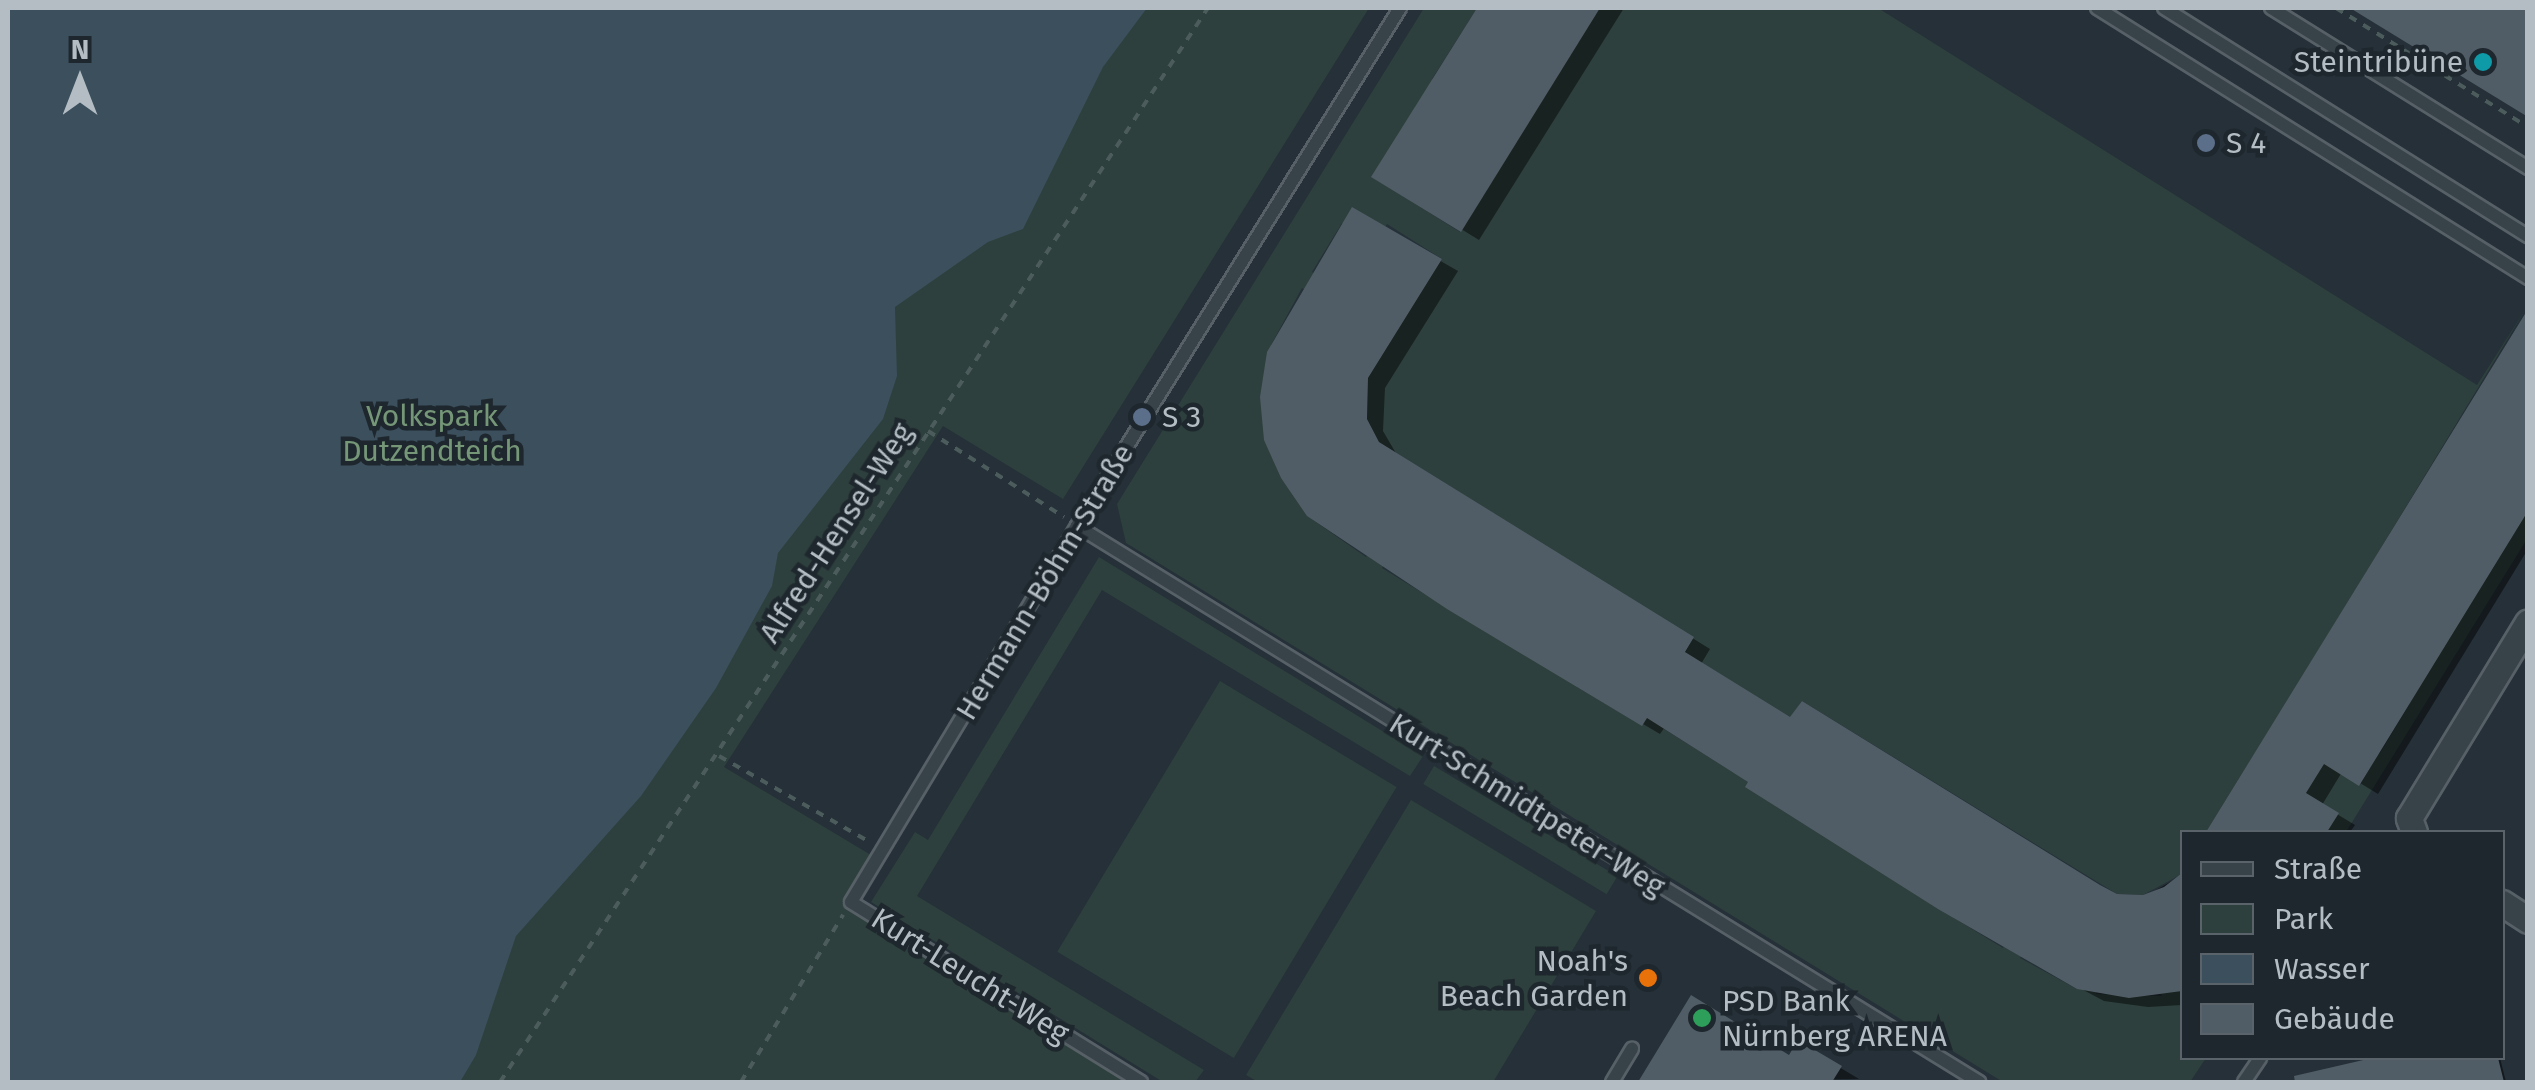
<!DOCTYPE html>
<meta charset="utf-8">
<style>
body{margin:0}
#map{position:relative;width:2535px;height:1090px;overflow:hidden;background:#253038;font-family:"Fira Sans",sans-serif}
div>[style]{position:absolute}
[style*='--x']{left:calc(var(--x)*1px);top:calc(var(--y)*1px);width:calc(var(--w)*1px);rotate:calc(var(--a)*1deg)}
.green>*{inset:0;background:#2d403d;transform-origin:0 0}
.water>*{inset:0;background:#3b4f5d}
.shadow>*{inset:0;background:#0007}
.building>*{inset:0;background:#515d66}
.path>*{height:4px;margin-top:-2px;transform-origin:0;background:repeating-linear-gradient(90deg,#4c5c5c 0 8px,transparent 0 16px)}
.roads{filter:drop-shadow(2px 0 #576067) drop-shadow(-2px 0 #576067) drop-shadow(0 2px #576067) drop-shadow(0 -2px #576067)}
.service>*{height:12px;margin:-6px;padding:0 6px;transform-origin:6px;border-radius:6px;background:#384249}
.minor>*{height:25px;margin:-12.5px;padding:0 12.5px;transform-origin:12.5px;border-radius:12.5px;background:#384249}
.dots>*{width:28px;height:28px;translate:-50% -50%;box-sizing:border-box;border:5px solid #1e272d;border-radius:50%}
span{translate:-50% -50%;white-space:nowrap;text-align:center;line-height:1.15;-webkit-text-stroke:9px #1e272d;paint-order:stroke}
.poi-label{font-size:30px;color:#b4bdc4}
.right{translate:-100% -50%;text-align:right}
.left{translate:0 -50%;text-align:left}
.park-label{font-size:30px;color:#759778}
.street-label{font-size:30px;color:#b4bdc4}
.frame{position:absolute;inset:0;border:10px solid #b4bdc4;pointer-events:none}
.legend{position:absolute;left:2180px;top:830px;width:325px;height:230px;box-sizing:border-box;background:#1e272d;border:2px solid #5a6369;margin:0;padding:12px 18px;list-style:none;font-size:30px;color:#b4bdc4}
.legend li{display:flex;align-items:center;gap:20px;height:50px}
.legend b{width:50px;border:2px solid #5a6369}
.north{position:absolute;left:30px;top:30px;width:100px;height:100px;-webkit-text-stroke:8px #1e272d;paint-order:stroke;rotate:0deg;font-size:28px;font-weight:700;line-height:40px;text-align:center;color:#b4bdc4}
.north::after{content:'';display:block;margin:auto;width:35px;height:45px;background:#b4bdc4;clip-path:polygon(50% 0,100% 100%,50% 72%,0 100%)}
</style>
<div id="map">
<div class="green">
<div style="clip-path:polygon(8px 8px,1369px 8px,1063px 499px,943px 426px,724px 767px,871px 855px,842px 903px,1128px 1082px,8px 1082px)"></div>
<div style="clip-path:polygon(evenodd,1424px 8px,1477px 8px,1432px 79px,1464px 100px,1372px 177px,1460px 232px,1600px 8px,1878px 8px,2477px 385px,2527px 307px,2270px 731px,2360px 785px,2369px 769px,2337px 749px,2380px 753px,2409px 705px,2377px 685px,2527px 511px,2527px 539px,2346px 832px,2327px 832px,2329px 828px,2297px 809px,2308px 789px,2253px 756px,2206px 832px,2182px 832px,2180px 875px,2143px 895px,2117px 894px,1802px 701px,1765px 754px,1954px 918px,2003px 948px,2023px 916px,2038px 925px,2020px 958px,2077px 989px,2106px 957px,2096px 994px,2162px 996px,2153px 960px,2182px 991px,2182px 1058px,2206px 1058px,2190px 1082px,2003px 1082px,1126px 543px,1117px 504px,1424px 8px,1342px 223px,1375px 243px,1387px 224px,1442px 259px,1368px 378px,1367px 419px,1379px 442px,1693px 638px,1663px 694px,1626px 716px,1577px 687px,1597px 655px,1431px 598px,1382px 568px,1403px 536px,1387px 526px,1366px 557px,1313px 520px,1281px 478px,1268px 448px,1271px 345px,1302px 288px,1334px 308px,1344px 292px,1312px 272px,1342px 223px,1424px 8px,1704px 664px,1734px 773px,1664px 729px,1704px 664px)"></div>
<div style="clip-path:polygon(1099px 557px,1423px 756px,1410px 776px,1102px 590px,917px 896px,1204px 1070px,1195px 1082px,1163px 1082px,871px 902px,915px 832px,928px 840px)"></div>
<div style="left:1220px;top:681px;width:206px;height:316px;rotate:31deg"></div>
<div style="left:1434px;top:766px;width:214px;height:21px;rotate:31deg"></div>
<div style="clip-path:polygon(1411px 800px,1596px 911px,1493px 1082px,1258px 1082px,1246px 1075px)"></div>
</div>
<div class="water">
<div style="clip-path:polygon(8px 8px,1147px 8px,1103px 67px,1023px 229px,988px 242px,895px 307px,897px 376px,883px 419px,778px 553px,772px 586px,716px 688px,641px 796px,516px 936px,476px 1055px,460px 1082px,8px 1082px)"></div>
</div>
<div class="shadow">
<div style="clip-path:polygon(1480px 8px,1624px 8px,1479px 240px,1375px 176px)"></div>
<div style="clip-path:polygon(2355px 8px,2528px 8px,2528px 114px)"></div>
<div style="clip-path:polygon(1353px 211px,1458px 271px,1385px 388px,1383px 431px,1397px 455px,1710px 649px,1701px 664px,1791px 720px,2117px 896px,2144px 897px,2182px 875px,2182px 1005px,2148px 1007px,2104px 1001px,2031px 962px,1665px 727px,1660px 734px,1643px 724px,1307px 513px)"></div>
<div style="clip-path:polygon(2528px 314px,2528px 549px,2378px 794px,2342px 772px,2322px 805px,2355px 825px,2350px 832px,2209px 832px)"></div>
<div style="clip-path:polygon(1692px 999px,1790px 1058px,1799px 1043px,1859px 1079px,1641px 1082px)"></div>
<div style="clip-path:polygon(2383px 1058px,2500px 1058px,2506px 1082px,2308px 1082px,2306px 1076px)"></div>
</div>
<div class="building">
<div style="clip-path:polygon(1477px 8px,1600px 8px,1461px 232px,1371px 177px)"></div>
<div style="clip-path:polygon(2350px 8px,2528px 8px,2528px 117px)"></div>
<div style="clip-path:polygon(1352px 207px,1442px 259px,1368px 378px,1367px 419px,1379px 442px,1694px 637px,1685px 652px,1790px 717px,1802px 701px,2100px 885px,2117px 894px,2143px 895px,2164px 887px,2182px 873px,2182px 991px,2129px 998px,2077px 989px,1938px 909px,1745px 787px,1748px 782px,1647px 718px,1642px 726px,1447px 609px,1307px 516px,1281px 478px,1264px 440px,1260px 397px,1267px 352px)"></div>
<div style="clip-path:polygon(2528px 309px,2528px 511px,2359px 786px,2324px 764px,2306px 793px,2339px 813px,2327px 832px,2206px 832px)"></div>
<div style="clip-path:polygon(1691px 995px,1789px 1055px,1798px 1040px,1842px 1066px,1832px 1082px,1638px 1082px)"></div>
<div style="clip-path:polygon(2372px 1058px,2498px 1058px,2504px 1082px,2295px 1082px,2294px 1076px)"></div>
</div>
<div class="path">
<div style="--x:2336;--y:8;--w:226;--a:31.8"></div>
<div style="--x:928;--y:431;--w:161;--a:32.3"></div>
<div style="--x:719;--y:756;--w:174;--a:29.7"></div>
<div style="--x:2528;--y:960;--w:4;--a:90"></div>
<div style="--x:500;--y:1082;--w:1286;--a:-56.61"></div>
<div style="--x:741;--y:1082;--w:196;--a:-58.6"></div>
</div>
<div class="roads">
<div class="service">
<div style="--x:2097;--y:8;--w:509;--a:32.07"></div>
<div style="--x:2164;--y:8;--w:430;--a:32.1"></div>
<div style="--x:2271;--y:8;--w:303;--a:31.9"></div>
<div style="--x:1077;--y:526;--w:1060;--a:31.65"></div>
<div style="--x:1141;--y:1082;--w:341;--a:-148.2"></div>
<div style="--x:851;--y:902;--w:439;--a:-59"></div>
<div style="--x:1077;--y:526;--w:610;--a:-58.05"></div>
<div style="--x:1612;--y:1082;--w:39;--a:-59"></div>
<div style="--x:2244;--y:1082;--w:29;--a:-56"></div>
</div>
<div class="minor">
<div style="--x:2414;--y:832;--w:15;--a:-110"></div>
<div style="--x:2409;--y:818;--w:229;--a:-58.7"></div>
<div style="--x:2502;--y:903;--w:31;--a:33"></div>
</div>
</div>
<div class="dots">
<div style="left:2483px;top:62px;background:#0f9aa8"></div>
<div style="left:2206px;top:143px;background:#5c6f8a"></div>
<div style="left:1142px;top:417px;background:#5c6f8a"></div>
<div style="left:1648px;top:978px;background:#e8710a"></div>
<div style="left:1702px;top:1018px;background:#2e9e5b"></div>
</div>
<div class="poi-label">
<span class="right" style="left:2463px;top:62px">Steintribüne</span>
<span class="left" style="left:2226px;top:143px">S 4</span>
<span class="left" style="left:1162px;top:417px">S 3</span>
<span class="right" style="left:1628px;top:978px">Noah's<br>Beach Garden</span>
<span class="left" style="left:1722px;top:1018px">PSD Bank<br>Nürnberg ARENA</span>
</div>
<div class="park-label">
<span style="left:432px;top:433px">Volkspark<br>Dutzendteich</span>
</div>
<div class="street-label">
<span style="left:836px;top:533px;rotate:-57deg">Alfred-Hensel-Weg</span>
<span style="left:1045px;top:582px;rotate:-59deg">Hermann-Böhm-Straße</span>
<span style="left:1527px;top:805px;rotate:32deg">Kurt-Schmidtpeter-Weg</span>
<span style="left:970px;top:976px;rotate:32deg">Kurt-Leucht-Weg</span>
</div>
<div class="frame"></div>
<ul class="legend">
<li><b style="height:12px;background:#384249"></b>Straße</li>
<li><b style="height:28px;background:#2d403d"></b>Park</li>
<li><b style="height:28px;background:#3b4f5d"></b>Wasser</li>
<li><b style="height:28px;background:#515d66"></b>Gebäude</li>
</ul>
<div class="north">N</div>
</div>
